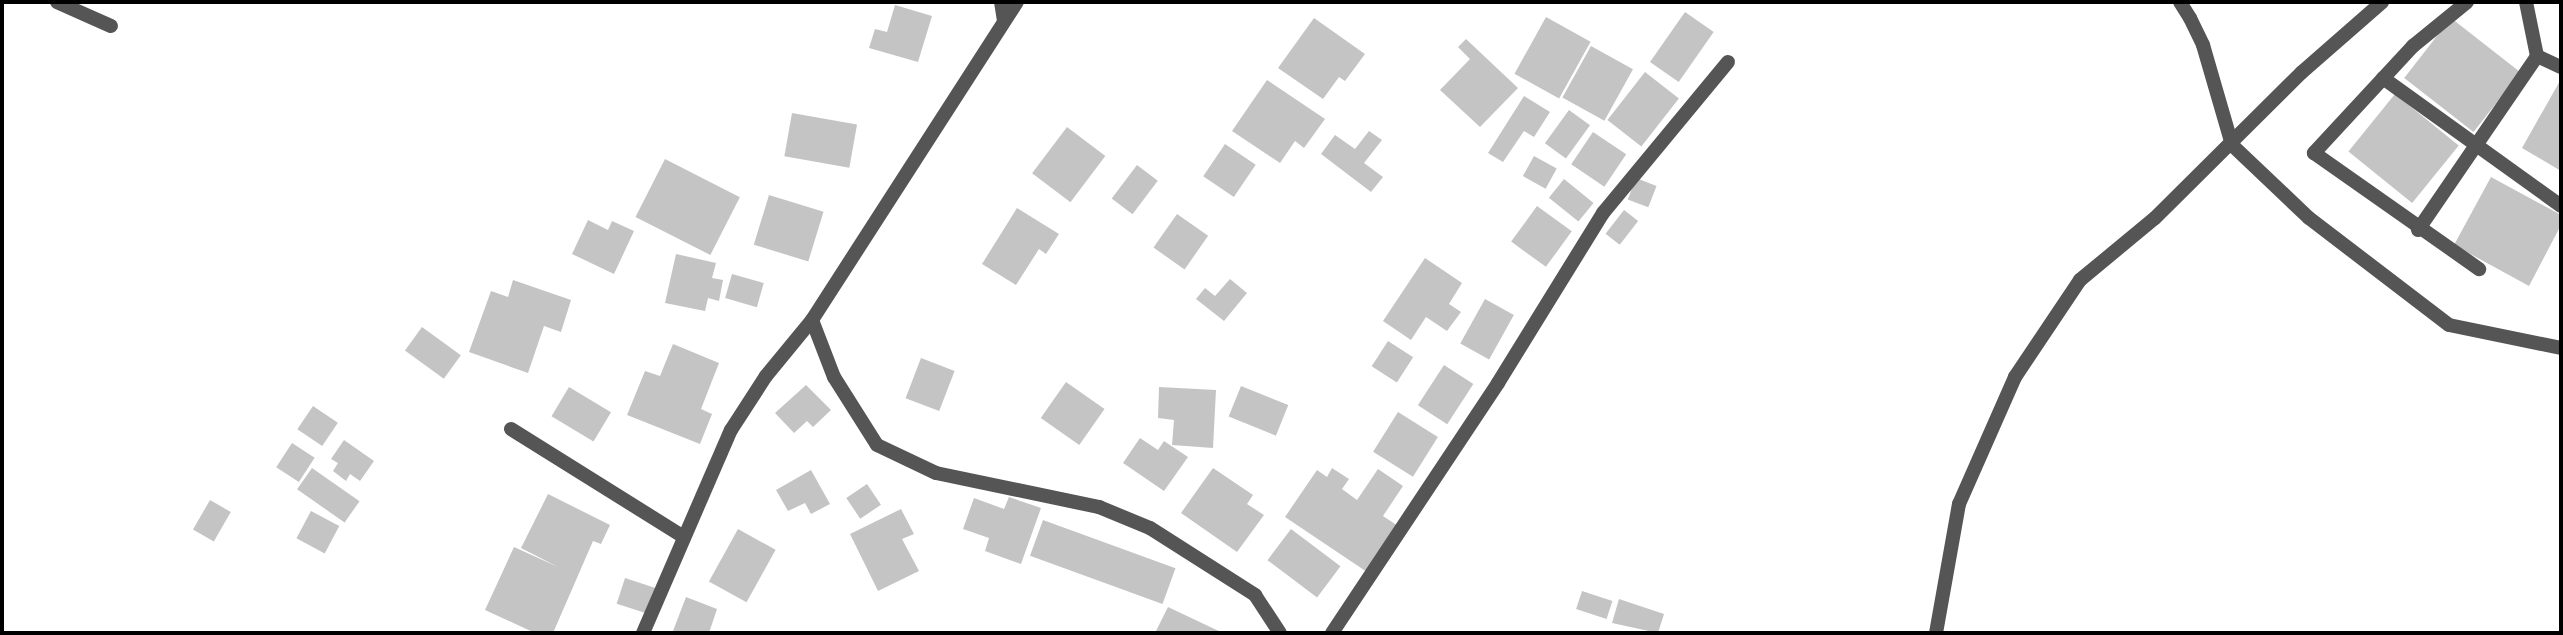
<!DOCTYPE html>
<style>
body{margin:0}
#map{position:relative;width:2563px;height:635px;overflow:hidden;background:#fff;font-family:"Noto Sans",sans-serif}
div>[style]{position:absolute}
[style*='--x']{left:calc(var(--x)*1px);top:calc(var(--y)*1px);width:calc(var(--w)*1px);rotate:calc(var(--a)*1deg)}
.building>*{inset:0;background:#c4c4c4;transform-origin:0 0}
.lane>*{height:14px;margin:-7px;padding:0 7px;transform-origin:7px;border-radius:7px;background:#555}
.street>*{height:14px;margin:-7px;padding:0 7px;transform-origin:7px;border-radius:7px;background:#555}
span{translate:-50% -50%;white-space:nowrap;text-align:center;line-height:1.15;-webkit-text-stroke:5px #fff;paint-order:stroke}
.frame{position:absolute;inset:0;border:4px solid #000;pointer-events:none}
</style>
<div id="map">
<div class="building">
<div style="clip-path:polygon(895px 5px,932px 16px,918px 62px,869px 48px,875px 29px,887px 32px)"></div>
<div style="left:1685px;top:12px;width:35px;height:61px;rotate:35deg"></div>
<div style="left:1546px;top:17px;width:51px;height:65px;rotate:29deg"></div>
<div style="clip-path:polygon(1314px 18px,1365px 54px,1345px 81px,1339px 77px,1323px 99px,1278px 68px)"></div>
<div style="left:2451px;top:18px;width:88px;height:76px;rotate:38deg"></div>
<div style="clip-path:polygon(1466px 39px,1518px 88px,1480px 127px,1440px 90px,1470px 59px,1458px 47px)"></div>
<div style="left:1591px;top:46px;width:48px;height:59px;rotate:29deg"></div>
<div style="left:1645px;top:72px;width:43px;height:61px;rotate:38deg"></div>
<div style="clip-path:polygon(2561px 79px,2561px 171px,2522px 148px)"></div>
<div style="clip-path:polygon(1267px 80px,1325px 119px,1304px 148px,1295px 141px,1280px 163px,1232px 131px)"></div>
<div style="left:2395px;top:94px;width:82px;height:74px;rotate:39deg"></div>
<div style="clip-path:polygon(1524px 96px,1550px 112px,1534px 137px,1524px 131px,1503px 162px,1488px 153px)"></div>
<div style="left:1569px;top:110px;width:26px;height:41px;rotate:36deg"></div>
<div style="left:792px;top:113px;width:66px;height:44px;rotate:10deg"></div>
<div style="left:1067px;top:127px;width:48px;height:58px;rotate:37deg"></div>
<div style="clip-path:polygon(1369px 131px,1382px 140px,1364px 163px,1383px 177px,1371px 192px,1321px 154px,1335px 135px,1355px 149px)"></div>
<div style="left:1593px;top:132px;width:40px;height:39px;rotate:34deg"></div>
<div style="left:1225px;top:144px;width:37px;height:39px;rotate:34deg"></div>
<div style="left:1534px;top:156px;width:26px;height:23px;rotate:29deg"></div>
<div style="left:665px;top:159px;width:84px;height:65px;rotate:27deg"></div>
<div style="left:1137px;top:165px;width:26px;height:42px;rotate:37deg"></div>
<div style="clip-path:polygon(2491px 177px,2561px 215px,2561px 225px,2529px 286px,2454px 245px)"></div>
<div style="left:1636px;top:178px;width:22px;height:23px;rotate:21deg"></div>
<div style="left:1564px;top:179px;width:38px;height:24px;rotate:39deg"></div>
<div style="left:769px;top:195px;width:57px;height:52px;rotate:17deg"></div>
<div style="left:1537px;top:206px;width:43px;height:44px;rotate:36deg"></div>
<div style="clip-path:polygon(1017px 208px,1059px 234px,1046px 254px,1039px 249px,1016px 285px,982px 264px)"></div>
<div style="left:1624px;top:210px;width:18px;height:30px;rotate:38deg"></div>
<div style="left:1177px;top:214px;width:38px;height:41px;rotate:35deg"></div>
<div style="clip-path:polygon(588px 220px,608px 230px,612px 221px,634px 231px,614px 274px,572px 254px)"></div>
<div style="clip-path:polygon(676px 254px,716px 263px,712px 278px,723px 280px,719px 301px,708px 298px,705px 311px,665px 303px)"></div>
<div style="clip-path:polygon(1425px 258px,1462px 283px,1449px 304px,1461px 312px,1447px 331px,1426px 317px,1411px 340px,1383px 321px)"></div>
<div style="left:732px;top:274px;width:33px;height:25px;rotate:16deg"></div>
<div style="clip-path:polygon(1230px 279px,1247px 293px,1224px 321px,1196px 299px,1205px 288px,1215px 296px)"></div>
<div style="clip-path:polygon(513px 280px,571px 300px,561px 332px,544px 326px,528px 373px,469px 352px,491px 291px,508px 297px)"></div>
<div style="left:1485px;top:299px;width:33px;height:51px;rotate:29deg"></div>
<div style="left:422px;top:327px;width:48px;height:29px;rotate:36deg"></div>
<div style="left:1388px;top:341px;width:30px;height:30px;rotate:33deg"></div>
<div style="clip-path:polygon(673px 344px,719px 363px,701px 409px,712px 414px,700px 444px,627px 415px,645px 371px,660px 376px)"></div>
<div style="left:921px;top:358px;width:36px;height:43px;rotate:21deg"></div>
<div style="left:1444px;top:365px;width:35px;height:48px;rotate:33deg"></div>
<div style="left:1066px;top:382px;width:47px;height:44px;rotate:35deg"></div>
<div style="clip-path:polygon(806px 385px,831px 410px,813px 427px,807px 421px,794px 433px,775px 413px)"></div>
<div style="left:1241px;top:386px;width:51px;height:33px;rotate:22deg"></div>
<div style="left:569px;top:387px;width:49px;height:34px;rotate:31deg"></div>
<div style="clip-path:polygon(1159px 387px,1216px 390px,1213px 448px,1172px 445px,1174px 420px,1158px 418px)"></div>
<div style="left:313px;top:406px;width:30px;height:28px;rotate:34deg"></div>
<div style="left:1398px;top:412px;width:47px;height:47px;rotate:32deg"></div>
<div style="clip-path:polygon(1140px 438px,1158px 450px,1164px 441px,1188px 457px,1164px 491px,1123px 463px)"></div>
<div style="clip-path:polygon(344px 440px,374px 461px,360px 481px,350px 474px,346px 481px,333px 471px,338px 463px,331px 459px)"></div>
<div style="left:292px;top:443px;width:27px;height:29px;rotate:33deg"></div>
<div style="left:312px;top:468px;width:58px;height:26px;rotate:35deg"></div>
<div style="clip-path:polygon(1213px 468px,1253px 495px,1247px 504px,1264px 515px,1237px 552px,1181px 513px)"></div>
<div style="clip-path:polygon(1332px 468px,1349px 479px,1342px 489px,1357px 500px,1378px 469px,1403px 486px,1383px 516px,1398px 526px,1367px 572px,1285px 517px,1317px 470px,1327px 477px)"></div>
<div style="clip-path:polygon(811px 470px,830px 504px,811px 514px,805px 503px,788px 511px,776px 490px)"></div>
<div style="left:867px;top:484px;width:25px;height:25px;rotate:56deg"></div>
<div style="clip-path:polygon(548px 494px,610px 525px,601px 544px,593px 541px,553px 633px,535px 633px,485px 610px,514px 547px,558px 567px,521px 548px)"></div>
<div style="clip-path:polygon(1009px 497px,1041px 508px,1021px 564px,985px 551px,989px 538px,963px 529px,974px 498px,1004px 509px)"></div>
<div style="left:210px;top:500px;width:24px;height:34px;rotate:30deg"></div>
<div style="clip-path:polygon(901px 509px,914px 534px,902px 539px,919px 571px,878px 591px,850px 534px)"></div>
<div style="left:311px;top:511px;width:32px;height:31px;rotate:28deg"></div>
<div style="left:1043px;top:520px;width:141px;height:38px;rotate:20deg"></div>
<div style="left:738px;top:529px;width:43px;height:60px;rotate:29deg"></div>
<div style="left:1291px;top:529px;width:62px;height:39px;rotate:37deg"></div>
<div style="left:625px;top:578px;width:32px;height:27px;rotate:18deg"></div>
<div style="left:1582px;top:591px;width:32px;height:19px;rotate:18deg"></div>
<div style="clip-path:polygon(686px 597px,717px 609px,709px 633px,673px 631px)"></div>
<div style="clip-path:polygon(1619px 599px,1664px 614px,1658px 633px,1612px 623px)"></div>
<div style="clip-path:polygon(1168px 607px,1223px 633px,1155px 633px)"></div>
</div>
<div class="lane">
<div style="--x:1001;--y:2;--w:19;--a:81"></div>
<div style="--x:2180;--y:2;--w:19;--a:58"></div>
<div style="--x:511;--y:429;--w:204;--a:32"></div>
</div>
<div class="street">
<div style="--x:57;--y:2;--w:59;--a:24"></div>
<div style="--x:2467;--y:2;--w:70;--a:140.8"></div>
<div style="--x:2413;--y:46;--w:146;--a:132.8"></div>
<div style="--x:2314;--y:153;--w:202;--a:35.1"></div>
<div style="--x:2190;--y:18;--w:30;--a:64"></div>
<div style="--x:2203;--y:45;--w:104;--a:73.8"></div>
<div style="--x:2232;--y:145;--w:106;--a:43.5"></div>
<div style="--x:2309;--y:218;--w:176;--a:37.4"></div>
<div style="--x:2449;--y:325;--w:114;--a:11.6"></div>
<div style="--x:2537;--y:56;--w:26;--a:25"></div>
<div style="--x:2383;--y:78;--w:219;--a:35.7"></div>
<div style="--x:2418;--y:230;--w:211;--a:-55.6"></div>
<div style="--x:2537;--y:56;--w:55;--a:-101.5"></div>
<div style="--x:812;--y:320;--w:61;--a:68.9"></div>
<div style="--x:834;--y:377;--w:80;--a:57.7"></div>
<div style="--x:877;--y:445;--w:65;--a:25.4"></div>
<div style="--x:936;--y:473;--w:167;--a:11.8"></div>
<div style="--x:1099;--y:507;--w:55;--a:22.4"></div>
<div style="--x:1150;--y:528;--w:125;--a:32.5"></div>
<div style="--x:1255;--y:595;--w:45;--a:56.7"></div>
<div style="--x:643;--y:633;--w:221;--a:-66.6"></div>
<div style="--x:731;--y:430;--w:64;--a:-57.1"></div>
<div style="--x:766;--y:376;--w:72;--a:-50.6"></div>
<div style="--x:812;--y:320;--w:378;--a:-57.2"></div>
<div style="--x:1332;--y:633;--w:300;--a:-56.4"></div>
<div style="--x:1498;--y:383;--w:200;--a:-58.3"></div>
<div style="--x:1603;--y:213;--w:196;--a:-50.4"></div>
<div style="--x:1936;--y:633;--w:131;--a:-79.9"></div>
<div style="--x:1959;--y:504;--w:139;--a:-66.2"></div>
<div style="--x:2015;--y:377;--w:117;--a:-56.2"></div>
<div style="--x:2080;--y:280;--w:97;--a:-39.6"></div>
<div style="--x:2155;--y:218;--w:206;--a:-44.8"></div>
<div style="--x:2301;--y:73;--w:108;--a:-41.2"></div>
</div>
<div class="frame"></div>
</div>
